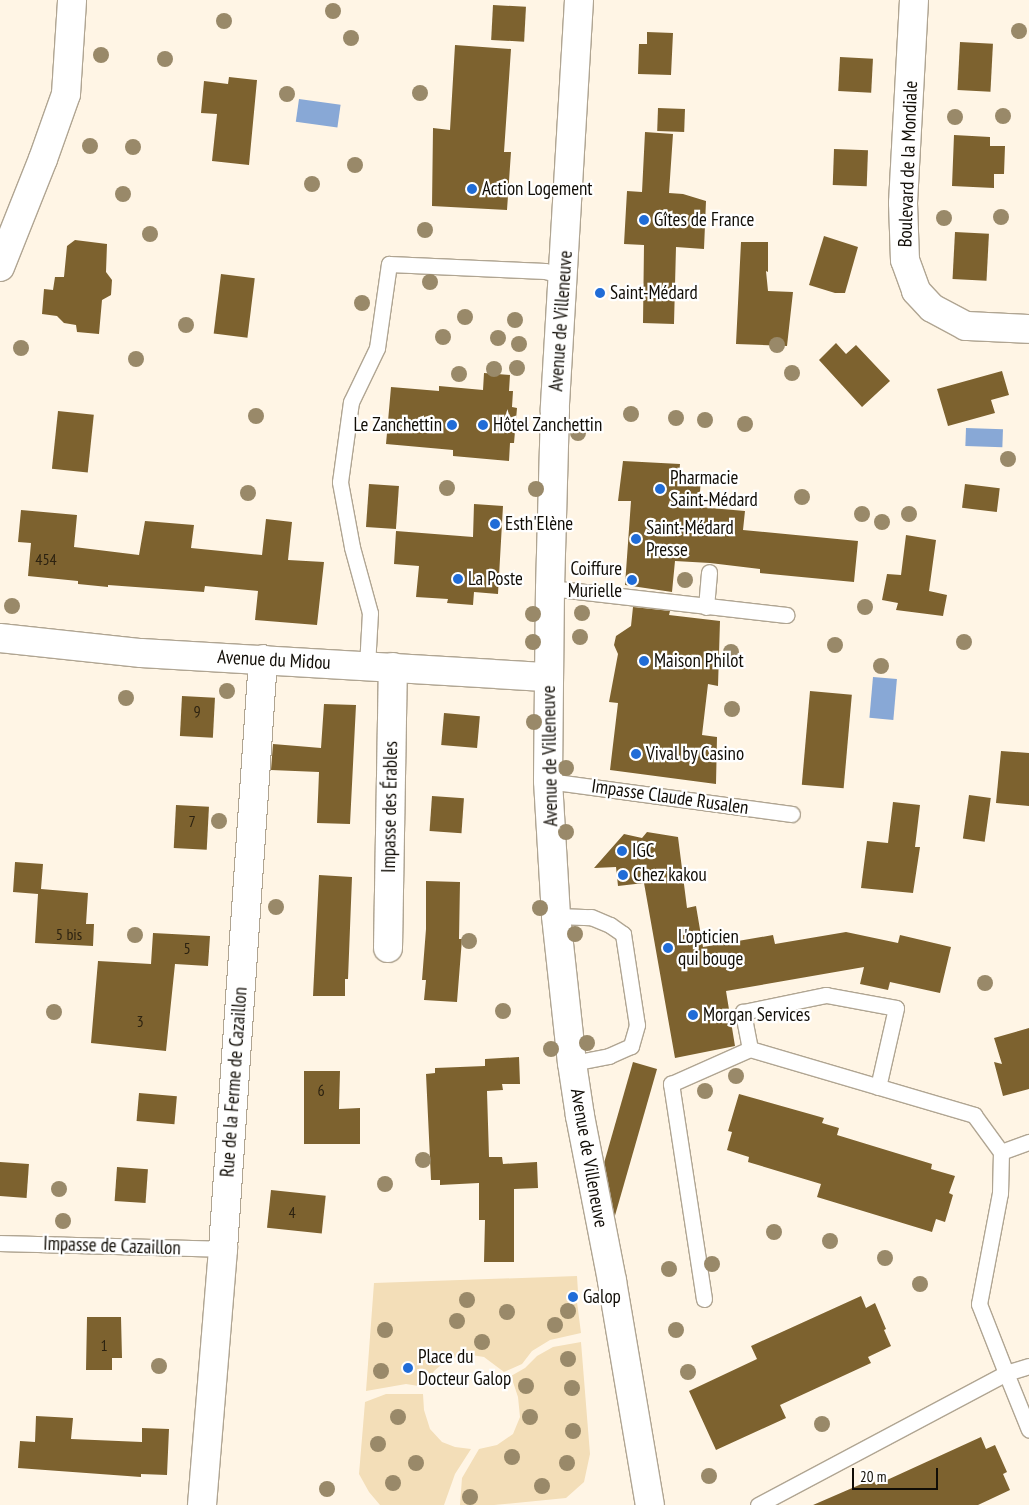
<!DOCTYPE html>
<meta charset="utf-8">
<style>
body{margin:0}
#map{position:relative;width:1029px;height:1505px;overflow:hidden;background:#fff5e5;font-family:"PT Sans Narrow",sans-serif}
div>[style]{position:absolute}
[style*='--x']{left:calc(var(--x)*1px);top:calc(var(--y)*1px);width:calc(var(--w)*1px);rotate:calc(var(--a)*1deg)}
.green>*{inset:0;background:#f3deb8}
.water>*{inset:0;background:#88a8d6;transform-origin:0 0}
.building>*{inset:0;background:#7d622f;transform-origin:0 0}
.roads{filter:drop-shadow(1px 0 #b0a592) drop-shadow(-1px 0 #b0a592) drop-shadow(0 1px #b0a592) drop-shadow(0 -1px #b0a592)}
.lane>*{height:15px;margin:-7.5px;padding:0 7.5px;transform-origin:7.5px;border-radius:7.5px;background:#fff}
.street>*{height:28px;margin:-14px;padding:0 14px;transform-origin:14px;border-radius:14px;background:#fff}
.secondary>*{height:28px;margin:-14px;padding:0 14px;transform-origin:14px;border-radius:14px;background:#fff}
.trees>*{width:16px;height:16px;margin:-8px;border-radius:50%;background:#998969}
.dots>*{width:14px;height:14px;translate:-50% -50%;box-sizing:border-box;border:2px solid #fff;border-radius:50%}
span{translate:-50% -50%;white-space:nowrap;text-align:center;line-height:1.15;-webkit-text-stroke:4.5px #fff;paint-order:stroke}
.number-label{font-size:16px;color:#2c2210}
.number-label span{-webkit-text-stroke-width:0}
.street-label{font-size:19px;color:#110d06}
.poi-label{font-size:19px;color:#110d06}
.left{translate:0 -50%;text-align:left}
.right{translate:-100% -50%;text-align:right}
.scale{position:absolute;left:852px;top:1468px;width:86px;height:22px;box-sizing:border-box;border:2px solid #110d06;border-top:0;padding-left:6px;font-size:15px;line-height:18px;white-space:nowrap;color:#110d06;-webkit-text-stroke:4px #fff;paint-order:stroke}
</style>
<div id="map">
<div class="green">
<div style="clip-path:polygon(577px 1276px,578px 1292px,568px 1292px,568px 1301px,577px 1302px,581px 1333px,550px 1340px,532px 1351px,522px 1364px,504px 1372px,484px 1357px,465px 1354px,447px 1360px,434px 1371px,425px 1387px,406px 1384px,366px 1391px,374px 1283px)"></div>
<div style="clip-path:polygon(581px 1342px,590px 1454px,584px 1482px,566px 1498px,494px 1505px,460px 1505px,462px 1478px,479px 1449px,497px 1445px,513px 1434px,520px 1417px,518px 1397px,511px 1376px,525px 1368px,537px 1356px,553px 1347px)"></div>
<div style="clip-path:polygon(386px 1394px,423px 1394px,424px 1410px,430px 1429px,442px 1442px,455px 1447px,471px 1449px,455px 1474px,444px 1505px,380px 1505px,369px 1492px,359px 1474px,365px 1402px)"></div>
</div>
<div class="water">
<div style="left:299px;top:99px;width:42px;height:23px;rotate:8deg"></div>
<div style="left:966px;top:428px;width:37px;height:18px;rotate:2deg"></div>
<div style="left:873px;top:677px;width:24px;height:41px;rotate:5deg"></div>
</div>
<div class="building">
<div style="left:493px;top:5px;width:33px;height:35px;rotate:3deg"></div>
<div style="clip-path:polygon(647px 32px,673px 33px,671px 75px,638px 74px,639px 44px,647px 44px)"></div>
<div style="left:960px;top:42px;width:33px;height:48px;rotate:3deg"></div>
<div style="clip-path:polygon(455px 45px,511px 49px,504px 152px,511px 152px,507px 210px,432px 206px,433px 128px,450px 130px)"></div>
<div style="left:840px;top:57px;width:33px;height:34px;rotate:3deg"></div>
<div style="clip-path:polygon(229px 77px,257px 80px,249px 165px,212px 161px,217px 114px,201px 113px,204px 81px,228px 84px)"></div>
<div style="left:658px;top:108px;width:27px;height:23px;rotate:2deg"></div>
<div style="clip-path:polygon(645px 132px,673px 134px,669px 193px,683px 194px,706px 201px,704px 249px,676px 247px,674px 324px,643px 323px,644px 245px,624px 244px,627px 191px,642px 192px)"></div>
<div style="clip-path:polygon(954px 135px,990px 137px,990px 146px,1005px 146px,1004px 174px,994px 174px,994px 188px,952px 186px)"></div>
<div style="left:834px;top:149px;width:34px;height:36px;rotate:2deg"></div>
<div style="left:955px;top:232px;width:34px;height:47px;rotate:3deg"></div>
<div style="clip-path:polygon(824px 236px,858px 247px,845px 293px,835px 293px,809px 285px)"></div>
<div style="clip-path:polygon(75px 240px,107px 244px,106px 272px,112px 280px,111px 295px,102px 300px,99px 334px,77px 332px,76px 325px,64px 323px,57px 316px,42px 314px,44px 289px,53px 290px,55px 277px,64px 277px,67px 246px)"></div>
<div style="clip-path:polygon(741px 242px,768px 242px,768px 272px,766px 271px,768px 291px,793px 292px,787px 346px,736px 344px)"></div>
<div style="left:221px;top:274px;width:34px;height:60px;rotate:7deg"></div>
<div style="clip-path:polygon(836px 343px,846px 354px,856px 345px,890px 381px,862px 407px,819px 360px)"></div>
<div style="clip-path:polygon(1002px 371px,1009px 395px,991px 400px,995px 413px,948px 426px,937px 389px)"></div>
<div style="clip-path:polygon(484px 373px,510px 375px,509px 391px,513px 391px,512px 407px,517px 408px,514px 443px,510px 443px,509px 461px,453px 456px,453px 450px,386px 444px,391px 387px,439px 391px,439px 386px,483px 390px)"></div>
<div style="left:58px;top:411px;width:36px;height:58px;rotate:6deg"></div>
<div style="clip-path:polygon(623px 461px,680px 464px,679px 475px,701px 477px,699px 507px,745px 511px,743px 530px,858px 541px,854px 582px,760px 573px,760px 569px,710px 563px,675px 561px,672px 592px,625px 585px,631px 501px,618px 501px)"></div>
<div style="left:369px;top:484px;width:30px;height:43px;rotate:4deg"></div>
<div style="left:965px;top:484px;width:35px;height:24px;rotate:7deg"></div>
<div style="clip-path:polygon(474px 504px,503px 506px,498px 594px,474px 592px,473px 605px,447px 603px,448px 599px,416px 597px,419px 566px,394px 564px,396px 531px,473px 537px)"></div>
<div style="clip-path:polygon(21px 510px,77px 515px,74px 547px,139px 555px,145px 521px,194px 525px,191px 548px,262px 555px,266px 519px,292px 522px,288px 560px,324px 562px,317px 625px,255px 620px,258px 591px,205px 586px,204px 592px,108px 585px,108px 587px,78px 584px,78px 581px,28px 576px,31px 543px,18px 542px)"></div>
<div style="clip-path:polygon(906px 535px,936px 540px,929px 591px,947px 595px,943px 616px,896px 610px,898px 603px,882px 600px,887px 574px,901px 575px)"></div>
<div style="clip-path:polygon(633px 607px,670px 611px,669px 615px,720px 621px,718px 686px,708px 684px,702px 735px,717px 737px,716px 784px,610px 770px,618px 703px,609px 702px,618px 654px,614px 645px,616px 636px,631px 626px)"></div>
<div style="left:810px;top:691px;width:42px;height:94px;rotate:5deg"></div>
<div style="left:182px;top:696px;width:33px;height:40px;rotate:3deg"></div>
<div style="clip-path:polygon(324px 704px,356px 705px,350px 824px,317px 823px,319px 772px,271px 770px,273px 744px,321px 748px)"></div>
<div style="left:444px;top:713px;width:36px;height:32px;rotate:5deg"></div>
<div style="clip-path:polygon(1001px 751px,1029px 753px,1029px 806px,996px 803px)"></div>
<div style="left:969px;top:795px;width:22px;height:44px;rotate:8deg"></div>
<div style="left:432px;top:796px;width:32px;height:35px;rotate:4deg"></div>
<div style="clip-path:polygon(893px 802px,920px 805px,915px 847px,920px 847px,913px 893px,861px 888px,867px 841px,888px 843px)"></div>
<div style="left:176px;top:805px;width:33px;height:43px;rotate:3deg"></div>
<div style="clip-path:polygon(647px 832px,678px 837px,687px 908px,696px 906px,703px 947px,773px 935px,775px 944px,846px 932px,898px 943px,900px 935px,951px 947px,940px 993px,890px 982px,888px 990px,860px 984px,864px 967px,726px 991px,735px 1046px,675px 1058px,644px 883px,618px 886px,616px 867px,594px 868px,624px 834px,642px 838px)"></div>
<div style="clip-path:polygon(15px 862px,43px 864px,41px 889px,88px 893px,86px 924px,94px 924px,93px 946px,35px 943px,38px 894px,13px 892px)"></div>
<div style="clip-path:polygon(319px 875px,352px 877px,348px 979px,345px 979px,345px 996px,313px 996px)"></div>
<div style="clip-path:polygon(426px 881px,460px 882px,459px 939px,462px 939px,457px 1002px,424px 1000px,426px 980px,422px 980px,426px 929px)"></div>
<div style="clip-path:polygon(153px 933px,210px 936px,208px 966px,175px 964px,166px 1051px,91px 1043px,98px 961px,151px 964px)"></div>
<div style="clip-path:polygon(1029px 1028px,1029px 1089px,1003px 1096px,994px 1062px,1002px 1064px,994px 1038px)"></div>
<div style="clip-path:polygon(519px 1057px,520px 1084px,502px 1084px,503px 1090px,487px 1091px,489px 1157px,502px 1157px,503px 1164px,537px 1162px,538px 1188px,514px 1189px,514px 1262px,484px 1262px,485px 1220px,479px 1220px,479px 1183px,440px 1185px,440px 1180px,431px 1180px,426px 1074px,435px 1073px,435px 1068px,485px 1066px,485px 1059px)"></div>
<div style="left:633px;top:1062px;width:25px;height:154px;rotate:16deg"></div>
<div style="clip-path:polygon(304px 1071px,340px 1071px,339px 1109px,360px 1108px,360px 1144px,304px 1144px)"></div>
<div style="left:139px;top:1093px;width:38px;height:28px;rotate:5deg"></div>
<div style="clip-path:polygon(739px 1094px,824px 1118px,822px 1123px,839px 1128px,837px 1135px,932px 1164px,931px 1169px,955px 1176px,949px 1193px,953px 1195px,945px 1222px,936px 1219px,932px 1232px,817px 1197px,821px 1184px,748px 1162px,749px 1157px,727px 1150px,732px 1132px,728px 1131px)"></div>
<div style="left:0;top:1162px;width:29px;height:34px;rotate:4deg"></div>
<div style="left:117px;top:1167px;width:31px;height:34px;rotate:4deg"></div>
<div style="left:271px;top:1190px;width:55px;height:38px;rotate:6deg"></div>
<div style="clip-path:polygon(861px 1296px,866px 1308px,875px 1303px,886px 1329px,884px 1330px,891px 1346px,868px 1357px,871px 1363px,780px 1405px,786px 1418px,716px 1450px,689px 1391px,757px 1359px,751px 1346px)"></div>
<div style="clip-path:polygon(87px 1317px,121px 1317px,122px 1358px,112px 1358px,112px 1370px,86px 1370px)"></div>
<div style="clip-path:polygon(36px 1416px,73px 1418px,71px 1439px,142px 1442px,142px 1428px,169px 1429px,167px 1475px,141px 1474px,141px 1477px,18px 1468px,20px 1441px,35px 1442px)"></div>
<div style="clip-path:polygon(981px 1437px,986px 1449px,995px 1445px,1007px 1472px,1003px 1474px,1010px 1490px,978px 1505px,813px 1505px,873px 1479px,876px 1485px)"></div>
</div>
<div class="roads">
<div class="lane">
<div style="--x:550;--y:588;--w:238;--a:6.5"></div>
<div style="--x:706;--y:607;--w:35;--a:-85"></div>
<div style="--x:367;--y:666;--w:53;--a:-86.8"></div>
<div style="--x:370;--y:613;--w:68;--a:-105.3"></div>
<div style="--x:352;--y:547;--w:66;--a:-100.5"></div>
<div style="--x:340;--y:482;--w:81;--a:-82.2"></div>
<div style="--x:351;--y:402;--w:60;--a:-64.3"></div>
<div style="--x:377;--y:348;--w:85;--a:-81.9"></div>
<div style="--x:389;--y:264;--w:156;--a:2.6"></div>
<div style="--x:545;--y:271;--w:20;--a:15"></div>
<div style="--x:548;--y:781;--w:246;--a:7.7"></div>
<div style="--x:556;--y:916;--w:35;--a:2"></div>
<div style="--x:591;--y:917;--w:21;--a:23"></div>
<div style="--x:610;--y:925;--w:16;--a:35"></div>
<div style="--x:623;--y:934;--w:92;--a:81.3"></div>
<div style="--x:637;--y:1025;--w:22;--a:106"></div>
<div style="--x:631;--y:1046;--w:24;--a:156"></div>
<div style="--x:609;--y:1056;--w:38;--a:169"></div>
<div style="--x:750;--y:1049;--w:38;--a:-101"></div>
<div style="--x:743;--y:1012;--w:85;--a:-11.6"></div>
<div style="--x:826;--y:995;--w:71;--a:10.5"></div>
<div style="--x:896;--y:1008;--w:81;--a:102.8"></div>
<div style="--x:0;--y:1243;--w:223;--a:1.5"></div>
<div style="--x:704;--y:1299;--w:218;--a:-98.7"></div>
<div style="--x:671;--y:1084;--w:86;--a:-23.9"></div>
<div style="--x:750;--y:1049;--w:234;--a:16.4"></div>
<div style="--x:974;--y:1115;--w:46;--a:53.9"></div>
<div style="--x:1029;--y:1366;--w:24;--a:163"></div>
<div style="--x:1006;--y:1373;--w:61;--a:68"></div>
<div style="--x:758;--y:1505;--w:281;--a:-28"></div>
<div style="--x:1006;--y:1373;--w:74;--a:-111.4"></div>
<div style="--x:979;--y:1304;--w:113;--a:-79.3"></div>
<div style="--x:1000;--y:1193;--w:41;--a:-88.6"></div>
<div style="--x:1001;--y:1152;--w:30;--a:-20"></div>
</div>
<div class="street">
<div style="--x:914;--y:0;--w:203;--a:93.1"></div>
<div style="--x:903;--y:203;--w:57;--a:88"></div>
<div style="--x:905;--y:260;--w:33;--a:70"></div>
<div style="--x:916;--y:291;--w:23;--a:47"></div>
<div style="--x:932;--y:308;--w:38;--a:28"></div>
<div style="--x:966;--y:326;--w:63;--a:2.7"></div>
<div style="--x:0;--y:267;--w:116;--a:-68.3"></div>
<div style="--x:43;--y:159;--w:69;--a:-70.5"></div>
<div style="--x:66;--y:94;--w:94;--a:-86.3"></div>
<div style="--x:0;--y:638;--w:142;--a:6.1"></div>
<div style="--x:141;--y:653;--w:408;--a:3.4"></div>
<div style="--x:388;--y:948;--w:281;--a:-89"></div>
<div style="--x:202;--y:1505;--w:257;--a:-85.3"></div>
<div style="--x:223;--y:1249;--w:591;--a:-86.12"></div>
</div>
<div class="secondary">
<div style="--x:579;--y:0;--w:411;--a:93.4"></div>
<div style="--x:555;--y:410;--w:178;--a:91.6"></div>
<div style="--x:550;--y:588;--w:193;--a:90.6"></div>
<div style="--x:548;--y:781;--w:135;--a:86.6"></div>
<div style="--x:556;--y:916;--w:148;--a:83.8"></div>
<div style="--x:572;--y:1063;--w:54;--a:81.4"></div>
<div style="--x:580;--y:1116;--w:168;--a:79"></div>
<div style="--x:612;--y:1281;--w:227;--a:80.4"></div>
</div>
</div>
<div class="trees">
<div style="left:333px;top:11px"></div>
<div style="left:224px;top:21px"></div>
<div style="left:1019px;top:31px"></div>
<div style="left:351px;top:38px"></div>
<div style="left:101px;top:55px"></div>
<div style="left:165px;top:59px"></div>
<div style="left:420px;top:93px"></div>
<div style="left:287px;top:94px"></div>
<div style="left:1003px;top:116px"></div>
<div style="left:955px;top:117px"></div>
<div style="left:90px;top:146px"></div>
<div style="left:133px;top:147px"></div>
<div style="left:355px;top:165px"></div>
<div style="left:312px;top:184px"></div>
<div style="left:123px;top:194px"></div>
<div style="left:1001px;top:217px"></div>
<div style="left:944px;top:218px"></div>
<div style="left:425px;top:230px"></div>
<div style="left:150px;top:234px"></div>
<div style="left:430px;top:282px"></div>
<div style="left:362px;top:303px"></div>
<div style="left:465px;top:317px"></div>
<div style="left:515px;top:320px"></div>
<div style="left:186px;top:325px"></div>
<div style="left:443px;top:337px"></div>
<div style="left:498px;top:338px"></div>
<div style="left:519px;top:344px"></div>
<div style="left:777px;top:345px"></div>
<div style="left:21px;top:348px"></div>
<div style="left:136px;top:359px"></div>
<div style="left:517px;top:368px"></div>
<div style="left:494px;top:369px"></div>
<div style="left:792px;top:373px"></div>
<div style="left:459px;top:374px"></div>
<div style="left:631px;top:414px"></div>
<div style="left:256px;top:416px"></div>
<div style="left:676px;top:418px"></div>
<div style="left:705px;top:420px"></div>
<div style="left:745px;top:424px"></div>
<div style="left:578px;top:433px"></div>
<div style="left:1008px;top:459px"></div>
<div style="left:447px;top:488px"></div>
<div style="left:536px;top:489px"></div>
<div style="left:248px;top:493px"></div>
<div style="left:802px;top:497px"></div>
<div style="left:862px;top:514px"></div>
<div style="left:909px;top:514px"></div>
<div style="left:882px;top:522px"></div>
<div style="left:685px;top:580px"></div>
<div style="left:12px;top:606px"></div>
<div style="left:865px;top:607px"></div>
<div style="left:582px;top:613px"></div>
<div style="left:533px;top:614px"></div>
<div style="left:580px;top:637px"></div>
<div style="left:533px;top:642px"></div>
<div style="left:964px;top:642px"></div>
<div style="left:835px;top:645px"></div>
<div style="left:731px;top:652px"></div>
<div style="left:881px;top:666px"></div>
<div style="left:227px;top:691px"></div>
<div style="left:126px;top:698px"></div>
<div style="left:732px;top:709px"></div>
<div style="left:534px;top:722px"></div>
<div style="left:566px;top:768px"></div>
<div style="left:219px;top:821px"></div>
<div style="left:566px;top:832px"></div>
<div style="left:276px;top:907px"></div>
<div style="left:540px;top:908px"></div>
<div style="left:575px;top:934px"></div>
<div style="left:135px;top:935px"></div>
<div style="left:469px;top:941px"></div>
<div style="left:985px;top:983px"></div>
<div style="left:503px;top:1011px"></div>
<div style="left:54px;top:1012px"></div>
<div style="left:587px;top:1043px"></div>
<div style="left:551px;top:1049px"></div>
<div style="left:736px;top:1076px"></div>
<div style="left:705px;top:1091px"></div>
<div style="left:423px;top:1160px"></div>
<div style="left:385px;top:1184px"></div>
<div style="left:59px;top:1189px"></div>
<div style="left:63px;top:1221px"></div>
<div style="left:774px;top:1232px"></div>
<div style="left:830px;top:1241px"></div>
<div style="left:885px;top:1258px"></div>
<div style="left:712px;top:1264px"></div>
<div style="left:669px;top:1269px"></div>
<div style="left:920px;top:1284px"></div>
<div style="left:467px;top:1300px"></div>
<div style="left:568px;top:1311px"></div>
<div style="left:507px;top:1312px"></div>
<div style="left:457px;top:1321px"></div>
<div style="left:555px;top:1325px"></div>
<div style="left:385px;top:1330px"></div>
<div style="left:676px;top:1330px"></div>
<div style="left:482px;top:1342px"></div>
<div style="left:568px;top:1359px"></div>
<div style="left:159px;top:1366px"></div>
<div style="left:381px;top:1371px"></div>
<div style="left:688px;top:1372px"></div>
<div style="left:526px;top:1386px"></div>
<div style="left:572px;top:1388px"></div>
<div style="left:398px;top:1417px"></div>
<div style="left:530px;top:1417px"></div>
<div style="left:822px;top:1424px"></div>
<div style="left:573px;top:1431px"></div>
<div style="left:378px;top:1444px"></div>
<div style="left:512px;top:1457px"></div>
<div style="left:416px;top:1463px"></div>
<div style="left:567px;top:1463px"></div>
<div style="left:709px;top:1476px"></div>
<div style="left:393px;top:1483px"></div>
<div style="left:542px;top:1486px"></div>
<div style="left:327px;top:1489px"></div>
<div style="left:470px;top:1497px"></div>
</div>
<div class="dots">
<div style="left:472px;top:189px;background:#206cd7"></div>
<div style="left:644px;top:220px;background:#206cd7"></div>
<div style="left:600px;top:293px;background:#206cd7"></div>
<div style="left:452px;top:425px;background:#206cd7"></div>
<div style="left:483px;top:425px;background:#206cd7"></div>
<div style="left:660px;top:489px;background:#206cd7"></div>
<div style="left:495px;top:524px;background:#206cd7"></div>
<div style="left:636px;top:539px;background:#206cd7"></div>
<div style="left:458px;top:579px;background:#206cd7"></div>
<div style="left:632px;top:580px;background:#206cd7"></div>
<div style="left:644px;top:661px;background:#206cd7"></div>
<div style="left:636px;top:754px;background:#206cd7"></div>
<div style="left:622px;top:851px;background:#206cd7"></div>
<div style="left:623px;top:875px;background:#206cd7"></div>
<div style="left:668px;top:948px;background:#206cd7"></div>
<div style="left:693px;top:1015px;background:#206cd7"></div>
<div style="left:573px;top:1297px;background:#206cd7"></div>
<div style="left:408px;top:1368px;background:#206cd7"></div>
</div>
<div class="number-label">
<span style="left:46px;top:559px">454</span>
<span style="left:197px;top:711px">9</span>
<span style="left:192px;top:821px">7</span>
<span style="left:69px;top:934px">5 bis</span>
<span style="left:187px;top:948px">5</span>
<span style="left:140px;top:1021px">3</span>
<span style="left:321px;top:1090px">6</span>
<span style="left:292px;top:1212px">4</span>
<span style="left:104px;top:1345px">1</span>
</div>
<div class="street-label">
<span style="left:908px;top:164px;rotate:-88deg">Boulevard de la Mondiale</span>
<span style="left:561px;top:321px;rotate:-86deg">Avenue de Villeneuve</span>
<span style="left:274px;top:660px;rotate:3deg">Avenue du Midou</span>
<span style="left:550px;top:756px;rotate:-91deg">Avenue de Villeneuve</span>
<span style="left:670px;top:797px;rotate:8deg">Impasse Claude Rusalen</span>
<span style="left:390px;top:807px;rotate:-89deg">Impasse des Érables</span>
<span style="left:234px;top:1082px;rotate:-86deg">Rue de la Ferme de Cazaillon</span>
<span style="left:589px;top:1158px;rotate:80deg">Avenue de Villeneuve</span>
<span style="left:112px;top:1246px;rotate:2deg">Impasse de Cazaillon</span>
</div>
<div class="poi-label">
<span class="left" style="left:482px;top:189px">Action Logement</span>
<span class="left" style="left:654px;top:220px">Gîtes de France</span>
<span class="left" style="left:610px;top:293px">Saint-Médard</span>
<span class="right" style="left:442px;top:425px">Le Zanchettin</span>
<span class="left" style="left:493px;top:425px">Hôtel Zanchettin</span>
<span class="left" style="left:670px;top:489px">Pharmacie<br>Saint-Médard</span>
<span class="left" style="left:505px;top:524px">Esth'Elène</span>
<span class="left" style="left:646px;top:539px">Saint-Médard<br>Presse</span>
<span class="right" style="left:622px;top:580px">Coiffure<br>Murielle</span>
<span class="left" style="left:468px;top:579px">La Poste</span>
<span class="left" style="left:654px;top:661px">Maison Philot</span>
<span class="left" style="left:646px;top:754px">Vival by Casino</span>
<span class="left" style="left:632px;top:851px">IGC</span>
<span class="left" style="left:633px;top:875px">Chez kakou</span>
<span class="left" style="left:678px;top:948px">L'opticien<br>qui bouge</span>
<span class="left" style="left:703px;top:1015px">Morgan Services</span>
<span class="left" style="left:583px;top:1297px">Galop</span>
<span class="left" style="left:418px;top:1368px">Place du<br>Docteur Galop</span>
</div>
<div class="scale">20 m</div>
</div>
